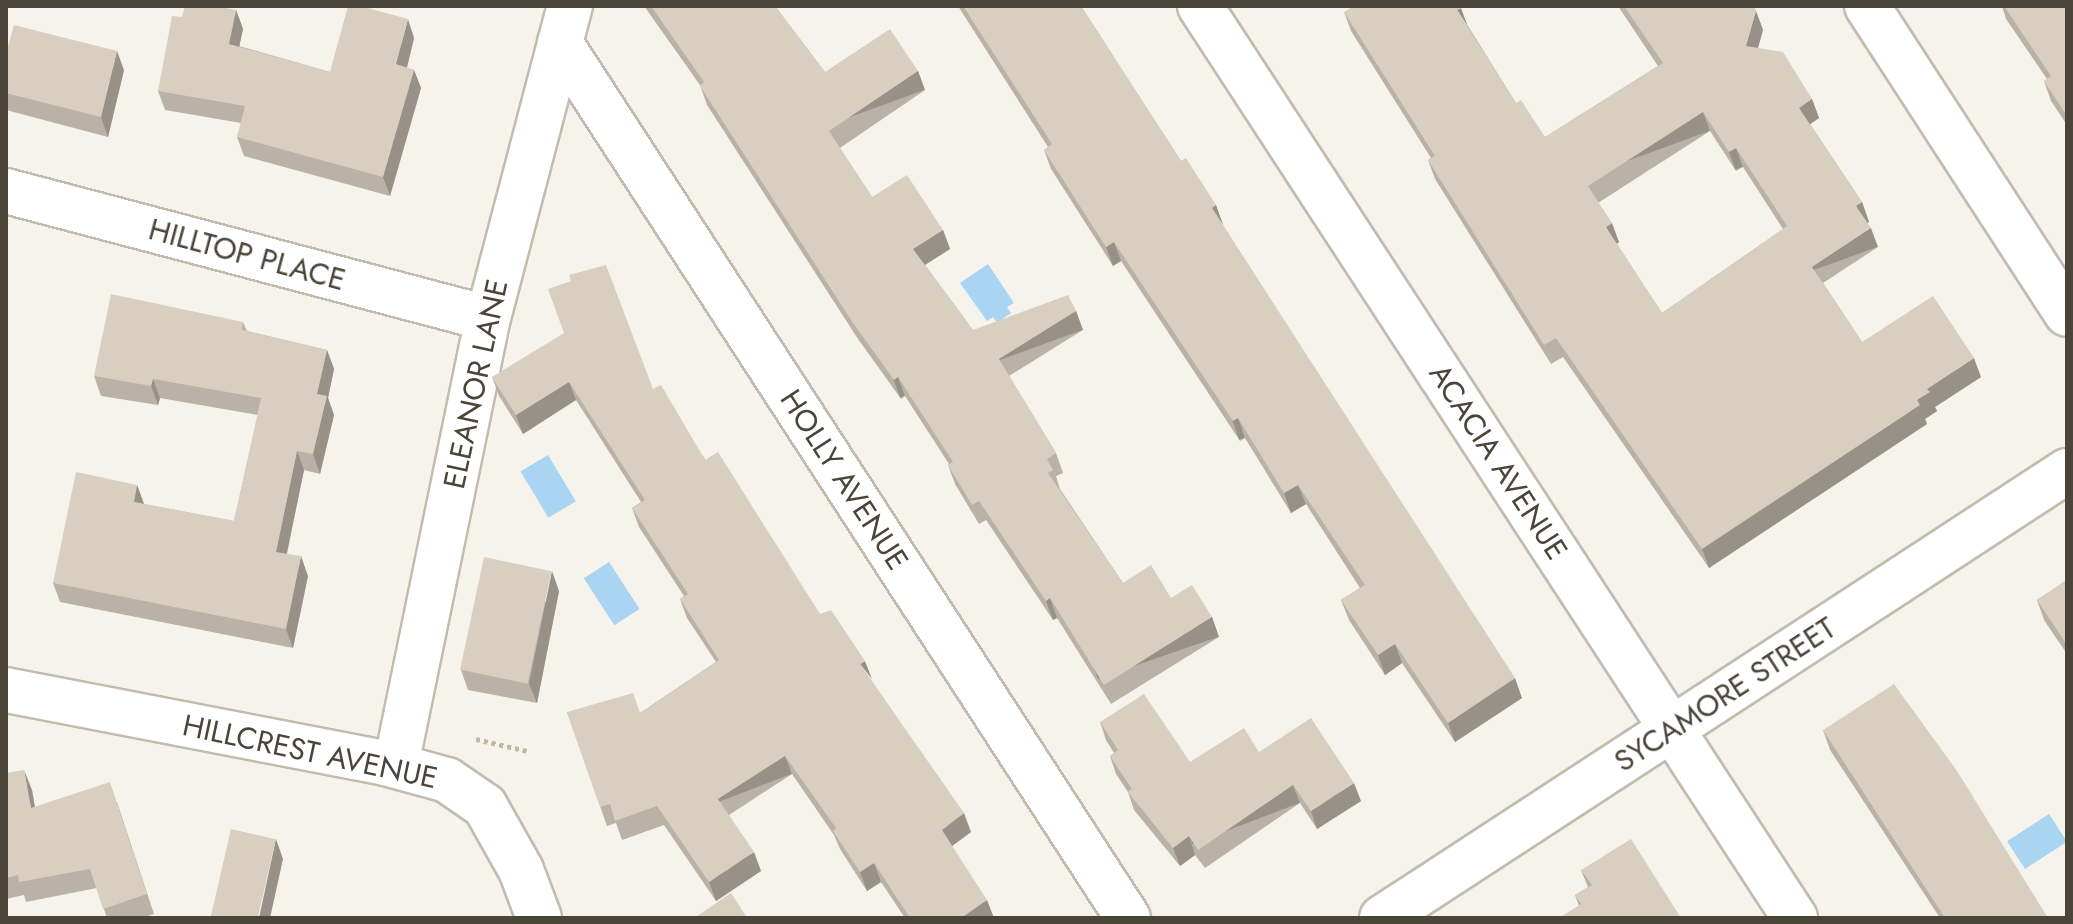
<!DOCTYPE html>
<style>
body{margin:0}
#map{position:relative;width:2073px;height:924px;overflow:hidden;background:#f6f3ec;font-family:Jost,sans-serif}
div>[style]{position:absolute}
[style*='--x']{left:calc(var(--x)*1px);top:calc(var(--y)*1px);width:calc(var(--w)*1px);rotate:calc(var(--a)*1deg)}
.water>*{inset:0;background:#a9d4f2;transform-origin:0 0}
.path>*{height:5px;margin-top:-2.5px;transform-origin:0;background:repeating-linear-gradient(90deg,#c4b79f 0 4px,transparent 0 8px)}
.roads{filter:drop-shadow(2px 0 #c2bbae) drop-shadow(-2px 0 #c2bbae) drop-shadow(0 2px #c2bbae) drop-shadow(0 -2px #c2bbae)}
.minor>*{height:44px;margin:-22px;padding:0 22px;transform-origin:22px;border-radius:22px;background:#fff}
.wall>*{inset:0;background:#bab2a6}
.shaded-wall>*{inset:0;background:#979187;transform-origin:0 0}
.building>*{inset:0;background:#d8cfc1;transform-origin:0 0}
span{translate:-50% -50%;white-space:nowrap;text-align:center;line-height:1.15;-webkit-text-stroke:6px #fff;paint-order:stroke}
.street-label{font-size:30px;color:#4b4439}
.frame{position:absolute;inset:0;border:8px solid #4b4439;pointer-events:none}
</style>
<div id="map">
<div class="water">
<div style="clip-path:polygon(988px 264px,1014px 303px,1007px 307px,1011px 313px,997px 323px,993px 317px,987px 321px,960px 283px)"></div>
<div style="left:548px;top:455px;width:54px;height:32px;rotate:59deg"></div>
<div style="left:609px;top:562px;width:56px;height:30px;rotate:57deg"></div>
<div style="left:2049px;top:814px;width:33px;height:50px;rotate:57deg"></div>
</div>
<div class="path">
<div style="--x:476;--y:739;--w:52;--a:13.2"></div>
</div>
<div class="roads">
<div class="minor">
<div style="--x:1200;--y:6;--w:1089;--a:56.88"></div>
<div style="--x:1867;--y:6;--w:367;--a:57"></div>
<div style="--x:560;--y:43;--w:1043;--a:57.01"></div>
<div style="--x:6;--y:191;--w:498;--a:14.8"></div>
<div style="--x:6;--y:690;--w:386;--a:10.9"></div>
<div style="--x:385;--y:763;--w:64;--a:15.3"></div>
<div style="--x:447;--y:780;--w:46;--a:34.4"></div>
<div style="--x:485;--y:806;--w:73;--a:60.6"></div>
<div style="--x:521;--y:870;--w:51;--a:69.4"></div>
<div style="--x:396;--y:765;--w:456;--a:-78.4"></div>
<div style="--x:488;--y:318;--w:323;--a:-75.3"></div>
<div style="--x:1382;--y:918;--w:818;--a:-33.13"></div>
</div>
</div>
<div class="wall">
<div style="clip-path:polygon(644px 6px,775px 6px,825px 72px,918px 71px,925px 90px,840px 148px,872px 197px,943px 230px,950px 249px,925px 265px,973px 330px,1076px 311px,1083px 330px,1009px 376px,1056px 453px,1063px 473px,1056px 476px,1060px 489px,1123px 583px,1171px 598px,1212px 617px,1219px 637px,1111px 704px,1057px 618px,1053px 620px,986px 520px,979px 524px,955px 484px,948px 465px,949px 464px,905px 396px,901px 399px,858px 339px,707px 105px,700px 85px)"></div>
<div style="clip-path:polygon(958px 6px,1081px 6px,1181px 161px,1216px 205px,1223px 225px,1522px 698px,1455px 742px,1402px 663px,1385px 675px,1349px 620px,1341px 600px,1360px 588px,1306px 504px,1291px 513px,1245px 438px,1240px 441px,1121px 261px,1113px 266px,1051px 169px,1044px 150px,1048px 147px)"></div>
<div style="clip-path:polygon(evenodd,1618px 6px,1754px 6px,1763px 30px,1758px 48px,1812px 99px,1819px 118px,1810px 124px,1862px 202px,1869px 222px,1867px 223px,1878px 247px,1823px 283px,1862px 342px,1981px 377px,1935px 407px,1937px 411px,1925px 419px,1927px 424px,1709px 568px,1563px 357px,1551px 364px,1435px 179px,1428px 160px,1431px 158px,1351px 31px,1344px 12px,1468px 26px,1516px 103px,1545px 137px,1658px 66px,1618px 6px,1710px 131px,1736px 171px,1743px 167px,1783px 229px,1662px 313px,1617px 244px,1619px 242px,1598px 203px,1710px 131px)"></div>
<div style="clip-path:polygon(2002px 6px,2067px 6px,2067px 125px,2051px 101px,2044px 81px,2047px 79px,2006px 19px)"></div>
<div style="clip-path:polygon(236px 10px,243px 29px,239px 46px,330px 72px,414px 38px,407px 68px,414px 70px,421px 88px,390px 196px,244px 156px,237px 137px,241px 123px,165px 110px,158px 91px,182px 17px)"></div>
<div style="clip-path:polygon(6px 54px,124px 70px,108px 137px,6px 110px)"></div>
<div style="clip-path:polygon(243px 322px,247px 331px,327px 350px,334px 369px,328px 398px,334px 415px,320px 474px,304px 470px,287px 554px,308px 576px,293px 648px,60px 602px,53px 583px,137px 485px,144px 504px,234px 521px,258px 415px,160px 398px,158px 405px,101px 396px,94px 376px)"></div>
<div style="clip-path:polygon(492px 377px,653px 389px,820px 614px,871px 680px,971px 832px,952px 846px,994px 918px,905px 918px,881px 882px,867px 891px,840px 849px,834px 835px,792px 774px,729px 815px,761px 871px,716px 901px,664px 825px,622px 840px,616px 823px,607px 826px,567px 712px,640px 713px,716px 662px,687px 618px,680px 599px,684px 596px,639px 527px,632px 508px,641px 502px,576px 400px,523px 434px,499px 396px)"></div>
<div style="clip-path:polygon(2067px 580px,2067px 654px,2044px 620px,2037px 600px)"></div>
<div style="clip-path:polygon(559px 591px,537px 703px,468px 690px,461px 670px)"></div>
<div style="clip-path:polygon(1100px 722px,1190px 762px,1259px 752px,1361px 801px,1317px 829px,1300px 803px,1205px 868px,1195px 855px,1180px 866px,1134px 810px,1128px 792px,1116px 774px,1110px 756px,1114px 753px,1106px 740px)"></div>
<div style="clip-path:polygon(1823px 730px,2048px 918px,1940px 918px,1830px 750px)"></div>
<div style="clip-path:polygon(6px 773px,32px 790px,35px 807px,117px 802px,154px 914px,142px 918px,107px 918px,97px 888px,26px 902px,24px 895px,6px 899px)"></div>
<div style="clip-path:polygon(1581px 870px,1681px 918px,1579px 906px,1575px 895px,1588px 887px)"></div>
</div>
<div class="shaded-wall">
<div style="clip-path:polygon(1461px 8px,1468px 27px,1457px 10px)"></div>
<div style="clip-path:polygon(236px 10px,243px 29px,236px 62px,229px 44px)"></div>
<div style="clip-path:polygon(1756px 11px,1763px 30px,1753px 65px,1746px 46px)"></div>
<div style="clip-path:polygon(408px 19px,414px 38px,403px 83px,396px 64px)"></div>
<div style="clip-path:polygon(117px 51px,124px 70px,108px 137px,101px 117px)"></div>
<div style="clip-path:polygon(414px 70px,421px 88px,390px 196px,383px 177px)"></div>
<div style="left:918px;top:71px;width:20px;height:107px;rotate:70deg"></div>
<div style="clip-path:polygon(1812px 99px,1819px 118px,1806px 127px,1799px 108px)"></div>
<div style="left:1703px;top:112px;width:20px;height:137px;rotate:70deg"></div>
<div style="left:1736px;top:148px;width:20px;height:8px;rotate:70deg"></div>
<div style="clip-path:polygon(1862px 202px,1869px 222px,1863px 225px,1856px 206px)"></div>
<div style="clip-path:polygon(1216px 205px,1223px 225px,1212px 208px)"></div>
<div style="clip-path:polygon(1612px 223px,1619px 242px,1613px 246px,1606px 227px)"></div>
<div style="left:1871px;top:228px;width:20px;height:71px;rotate:70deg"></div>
<div style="clip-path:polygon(943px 230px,950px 249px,920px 268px,913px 249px)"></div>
<div style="clip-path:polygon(1114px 242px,1121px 261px,1113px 266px,1106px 247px)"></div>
<div style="left:1076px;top:311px;width:20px;height:91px;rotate:70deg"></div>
<div style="clip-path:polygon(327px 350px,334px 369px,328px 398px,334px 415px,320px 474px,313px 454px,317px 394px)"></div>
<div style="clip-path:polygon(1974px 358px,1981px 377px,1935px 407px,1937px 411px,1925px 419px,1927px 424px,1709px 568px,1702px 549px,1917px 400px,1927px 389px)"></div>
<div style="left:898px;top:377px;width:20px;height:5px;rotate:70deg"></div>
<div style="clip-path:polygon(153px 379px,160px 398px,158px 405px,151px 386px)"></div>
<div style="clip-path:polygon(569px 382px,576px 400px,523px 434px,516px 415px)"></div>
<div style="left:1238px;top:418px;width:21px;height:6px;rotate:71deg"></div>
<div style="clip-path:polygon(297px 451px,304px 470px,283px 571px,276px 552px)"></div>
<div style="clip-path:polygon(137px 485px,144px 504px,134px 502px)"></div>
<div style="clip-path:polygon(1298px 485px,1306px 504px,1291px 513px,1284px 493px)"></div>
<div style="clip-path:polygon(301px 556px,308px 576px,293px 648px,286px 629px)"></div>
<div style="clip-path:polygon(552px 571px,559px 591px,537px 703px,529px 684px)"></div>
<div style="clip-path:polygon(1050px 598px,1057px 618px,1053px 620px,1046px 601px)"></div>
<div style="left:1212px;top:617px;width:21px;height:128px;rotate:71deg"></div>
<div style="clip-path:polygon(1395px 644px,1402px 663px,1385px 675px,1378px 655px)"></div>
<div style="clip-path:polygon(865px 661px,872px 679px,860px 664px)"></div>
<div style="clip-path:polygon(1515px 678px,1522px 698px,1455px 742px,1448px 723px)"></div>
<div style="left:785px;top:756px;width:19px;height:80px;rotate:69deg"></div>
<div style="clip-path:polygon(24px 770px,32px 790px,38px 828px,31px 808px)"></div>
<div style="clip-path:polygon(1354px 783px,1361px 801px,1317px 829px,1311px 811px)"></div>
<div style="left:1293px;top:785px;width:19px;height:115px;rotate:69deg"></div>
<div style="clip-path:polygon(964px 813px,971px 832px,948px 849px,942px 830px)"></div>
<div style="clip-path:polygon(1189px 836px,1195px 855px,1180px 866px,1173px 848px)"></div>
<div style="clip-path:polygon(276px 839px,283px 859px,270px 918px,259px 918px)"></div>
<div style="clip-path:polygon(754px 852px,761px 871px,716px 901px,709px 882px)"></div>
<div style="clip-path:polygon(874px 863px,881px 882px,867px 891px,860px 872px)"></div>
<div style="clip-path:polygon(987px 900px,994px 918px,961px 918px)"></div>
</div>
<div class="building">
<div style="clip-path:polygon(185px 6px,217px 6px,236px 10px,229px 44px,330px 72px,348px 6px,360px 6px,408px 19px,396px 64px,414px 70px,383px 177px,237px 137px,245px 106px,158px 91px,172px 16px,182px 17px)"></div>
<div style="clip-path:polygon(651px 6px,775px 6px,825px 72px,890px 29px,918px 71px,829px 131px,872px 197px,907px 175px,943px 230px,913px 249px,973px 330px,1068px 295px,1076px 311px,999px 359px,1056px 453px,1047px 459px,1053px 470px,1048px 473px,1123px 583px,1151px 565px,1171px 598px,1192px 585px,1212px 617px,1104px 685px,1050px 598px,1046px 601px,979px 501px,972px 505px,948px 465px,953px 462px,898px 377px,894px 380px,851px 320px,700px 86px,704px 82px)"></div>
<div style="clip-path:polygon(963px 6px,1081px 6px,1181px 161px,1186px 158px,1216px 205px,1212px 208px,1515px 678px,1448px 723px,1395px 644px,1378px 655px,1341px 600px,1365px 585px,1298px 485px,1284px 493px,1238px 418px,1233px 421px,1114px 242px,1106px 247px,1044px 150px,1052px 144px)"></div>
<div style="clip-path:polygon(evenodd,1354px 6px,1460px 6px,1461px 8px,1457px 10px,1516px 103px,1521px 100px,1545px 137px,1663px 63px,1624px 6px,1754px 6px,1756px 11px,1746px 46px,1783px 52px,1812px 99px,1799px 108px,1862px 202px,1856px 206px,1871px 228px,1812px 267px,1862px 342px,1933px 296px,1974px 358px,1927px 389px,1930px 392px,1917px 400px,1920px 405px,1702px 549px,1556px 338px,1544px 345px,1428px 160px,1435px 156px,1344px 12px,1354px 6px,1703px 112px,1729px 152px,1736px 148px,1787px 226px,1662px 313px,1606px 227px,1612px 223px,1588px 186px,1703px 112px)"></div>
<div style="clip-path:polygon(2004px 6px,2067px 6px,2067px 116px,2044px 81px,2051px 76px)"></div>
<div style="clip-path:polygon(14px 25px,117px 51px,101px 117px,6px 93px,6px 54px)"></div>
<div style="clip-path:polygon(606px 265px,653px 389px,661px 385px,705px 460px,718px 452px,820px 614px,831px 610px,865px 661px,860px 664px,964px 813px,942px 830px,987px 900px,961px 918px,910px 918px,874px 863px,860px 872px,833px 831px,836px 828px,785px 756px,718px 799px,754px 852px,709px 882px,657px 806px,615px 821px,610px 804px,600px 807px,567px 712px,633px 693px,640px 713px,719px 660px,680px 599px,688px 594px,632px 508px,645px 500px,569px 382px,516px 415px,492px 377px,564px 333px,548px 289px,571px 281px,569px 275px)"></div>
<div style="clip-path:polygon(111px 294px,243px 322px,242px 330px,327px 350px,317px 394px,327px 396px,313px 454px,297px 451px,276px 552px,301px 556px,286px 629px,53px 583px,76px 472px,137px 485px,134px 502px,234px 521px,261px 398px,153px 379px,151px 386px,94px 376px)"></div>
<div style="left:484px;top:557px;width:69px;height:115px;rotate:12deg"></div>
<div style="clip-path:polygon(2067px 580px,2067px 645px,2037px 600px)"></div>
<div style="clip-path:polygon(1894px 684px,1957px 771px,2048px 918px,1945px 918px,1823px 730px)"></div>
<div style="clip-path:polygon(1144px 694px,1190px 762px,1244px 728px,1259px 752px,1311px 718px,1354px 783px,1311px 811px,1293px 785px,1198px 850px,1189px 836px,1173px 848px,1128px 792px,1132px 789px,1110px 756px,1118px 750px,1100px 722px)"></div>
<div style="clip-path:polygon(24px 770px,31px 808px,110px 782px,147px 894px,103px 909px,90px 869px,19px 882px,18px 875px,6px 878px,6px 773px)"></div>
<div style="left:231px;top:829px;width:46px;height:91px;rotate:13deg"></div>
<div style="clip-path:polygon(1631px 839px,1681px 918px,1559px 918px,1581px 904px,1575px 895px,1592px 885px,1581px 870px)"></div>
<div style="clip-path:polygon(731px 893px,747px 918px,694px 918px)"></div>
</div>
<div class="street-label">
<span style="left:247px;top:255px;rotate:15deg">HILLTOP PLACE</span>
<span style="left:476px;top:384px;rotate:-78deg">ELEANOR LANE</span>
<span style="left:1498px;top:462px;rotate:57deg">ACACIA AVENUE</span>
<span style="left:844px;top:480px;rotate:57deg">HOLLY AVENUE</span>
<span style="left:1725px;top:695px;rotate:-33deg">SYCAMORE STREET</span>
<span style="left:310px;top:752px;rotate:12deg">HILLCREST AVENUE</span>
</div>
<div class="frame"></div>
</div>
